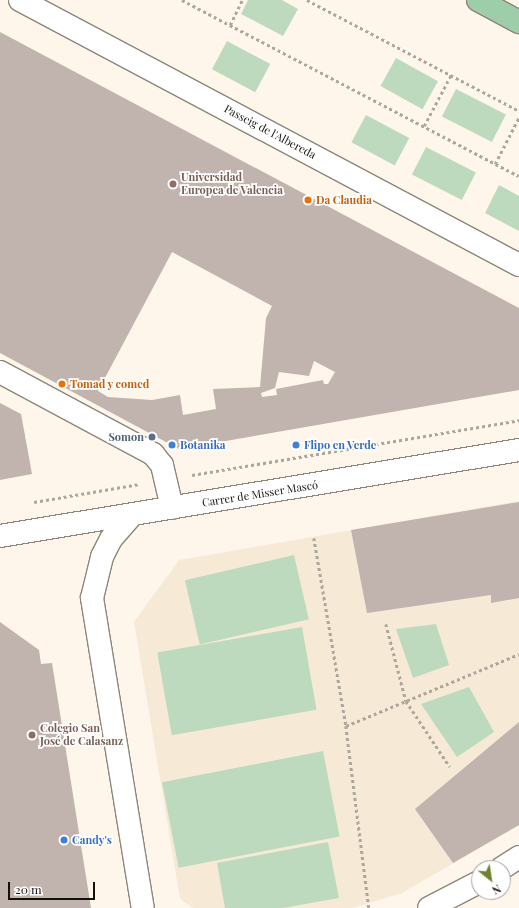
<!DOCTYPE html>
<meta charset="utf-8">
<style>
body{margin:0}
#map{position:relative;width:519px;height:908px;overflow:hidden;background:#fef6ea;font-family:"Playfair Display",serif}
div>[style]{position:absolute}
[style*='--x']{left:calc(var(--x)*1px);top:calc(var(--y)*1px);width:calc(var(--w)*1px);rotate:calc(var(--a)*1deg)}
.built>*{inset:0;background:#f6ead7}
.green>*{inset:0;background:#bddabe;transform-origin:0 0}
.building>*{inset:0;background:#c1b3ad}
.path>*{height:2.5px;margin-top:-1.25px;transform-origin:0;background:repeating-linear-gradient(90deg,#aca69c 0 3px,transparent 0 6px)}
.roads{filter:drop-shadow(1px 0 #8d857a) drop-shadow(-1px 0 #8d857a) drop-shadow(0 1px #8d857a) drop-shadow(0 -1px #8d857a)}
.minor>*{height:22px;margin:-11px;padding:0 11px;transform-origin:11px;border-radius:11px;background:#fff}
.major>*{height:22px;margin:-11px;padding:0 11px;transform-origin:11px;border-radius:11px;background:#9ecea9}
.dots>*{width:11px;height:11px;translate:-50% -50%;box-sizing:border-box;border:2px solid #fff;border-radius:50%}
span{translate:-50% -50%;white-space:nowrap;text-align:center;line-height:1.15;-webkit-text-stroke:3.5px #fff;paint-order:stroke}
.street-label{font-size:11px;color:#15120e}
.education-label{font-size:11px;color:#785e54;font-weight:700}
.left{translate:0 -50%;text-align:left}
.food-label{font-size:11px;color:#c56008;font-weight:700}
.service-label{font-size:11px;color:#4e5e75;font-weight:700}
.right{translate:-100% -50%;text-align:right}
.shop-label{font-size:11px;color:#366cbe;font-weight:700}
.north{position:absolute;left:471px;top:860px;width:40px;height:40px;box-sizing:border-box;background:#fff;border:1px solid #a1a09f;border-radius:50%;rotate:150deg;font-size:11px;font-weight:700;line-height:16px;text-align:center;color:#15120e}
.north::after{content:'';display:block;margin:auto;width:14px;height:18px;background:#708231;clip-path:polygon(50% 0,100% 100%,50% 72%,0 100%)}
.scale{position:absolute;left:8px;top:882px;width:87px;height:18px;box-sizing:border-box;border:2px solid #15120e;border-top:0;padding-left:5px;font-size:12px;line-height:14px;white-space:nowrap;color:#15120e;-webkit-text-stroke:3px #fff;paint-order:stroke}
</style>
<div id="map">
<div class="built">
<div style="clip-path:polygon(519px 501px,519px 825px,402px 893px,353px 908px,193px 908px,180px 899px,134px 622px,179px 560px)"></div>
</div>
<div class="green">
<div style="clip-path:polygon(248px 0,282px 0,298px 9px,283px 36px,241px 14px)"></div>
<div style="left:227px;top:41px;width:49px;height:32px;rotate:28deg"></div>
<div style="left:396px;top:58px;width:48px;height:32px;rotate:29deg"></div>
<div style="left:456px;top:89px;width:56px;height:31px;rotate:27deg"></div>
<div style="left:366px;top:115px;width:49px;height:31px;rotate:28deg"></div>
<div style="left:426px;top:147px;width:56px;height:31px;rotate:27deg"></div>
<div style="clip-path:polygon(499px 185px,519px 196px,519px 231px,485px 213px)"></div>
<div style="left:294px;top:555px;width:66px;height:112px;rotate:77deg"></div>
<div style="clip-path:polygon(436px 624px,449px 665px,413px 678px,396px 629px)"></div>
<div style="left:302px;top:627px;width:84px;height:147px;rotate:80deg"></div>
<div style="clip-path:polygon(469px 687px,494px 732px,457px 757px,421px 704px)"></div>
<div style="left:323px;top:751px;width:87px;height:164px;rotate:79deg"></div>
<div style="clip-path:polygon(328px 842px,339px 898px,283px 908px,225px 908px,217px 863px)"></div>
</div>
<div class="building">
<div style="clip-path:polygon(evenodd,0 32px,519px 308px,519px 390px,179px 449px,0 353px,0 32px,172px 252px,272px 306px,266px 318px,260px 387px,213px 389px,216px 409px,183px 415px,180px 395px,152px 400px,108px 397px,98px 391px,172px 252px,0 32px,314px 361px,335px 372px,328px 384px,324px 384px,323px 380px,276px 389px,277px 395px,262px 397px,261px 393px,275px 388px,279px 372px,309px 376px,314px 361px)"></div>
<div style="clip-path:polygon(0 403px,21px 414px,32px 474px,0 480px)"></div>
<div style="clip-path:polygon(519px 502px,519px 598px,491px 603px,491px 595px,367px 613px,351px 530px)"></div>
<div style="clip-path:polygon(0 622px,39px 650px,41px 664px,52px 663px,91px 908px,0 908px)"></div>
<div style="clip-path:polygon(519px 722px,519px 825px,453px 863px,415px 809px)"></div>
</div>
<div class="path">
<div style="--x:182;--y:0;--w:380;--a:27.6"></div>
<div style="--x:307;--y:0;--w:239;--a:27.6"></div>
<div style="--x:230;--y:25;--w:28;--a:-64"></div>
<div style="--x:424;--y:126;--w:58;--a:-62.1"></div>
<div style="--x:495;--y:164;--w:53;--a:-62.9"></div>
<div style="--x:192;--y:475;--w:332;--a:-9.5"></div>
<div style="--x:34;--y:502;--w:107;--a:-9.7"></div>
<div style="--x:314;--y:538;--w:191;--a:80.3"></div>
<div style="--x:346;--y:726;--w:183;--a:82.8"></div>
<div style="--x:386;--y:624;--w:80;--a:75.4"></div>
<div style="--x:406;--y:701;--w:79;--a:56.3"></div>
<div style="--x:346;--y:726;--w:187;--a:-22.6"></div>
</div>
<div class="roads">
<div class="minor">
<div style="--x:20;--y:0;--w:565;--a:27.97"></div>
<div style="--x:0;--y:372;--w:174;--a:28.2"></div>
<div style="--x:153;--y:454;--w:14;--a:51"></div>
<div style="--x:162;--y:465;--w:44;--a:76.9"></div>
<div style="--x:131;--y:516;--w:30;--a:131"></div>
<div style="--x:111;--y:539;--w:20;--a:117"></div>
<div style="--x:102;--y:557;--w:42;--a:103.7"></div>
<div style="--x:92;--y:598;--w:314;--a:80.7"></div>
<div style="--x:0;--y:536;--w:526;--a:-9.41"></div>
<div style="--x:502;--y:868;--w:20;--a:-33"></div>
<div style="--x:429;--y:908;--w:56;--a:-27.5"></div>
</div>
<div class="major">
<div style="--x:478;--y:0;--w:47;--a:28.2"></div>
</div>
</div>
<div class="dots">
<div style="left:173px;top:184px;background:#8d6e63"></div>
<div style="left:308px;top:200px;background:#e8710a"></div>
<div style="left:62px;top:384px;background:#e8710a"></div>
<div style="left:152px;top:437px;background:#5c6f8a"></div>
<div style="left:172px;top:445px;background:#3f7fe0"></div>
<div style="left:296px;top:445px;background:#3f7fe0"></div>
<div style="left:32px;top:735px;background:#8d6e63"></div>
<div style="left:64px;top:840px;background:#3f7fe0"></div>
</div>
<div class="street-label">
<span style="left:270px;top:132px;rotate:28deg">Passeig de l'Albereda</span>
<span style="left:260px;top:494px;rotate:-9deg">Carrer de Misser Mascó</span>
</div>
<div class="education-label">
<span class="left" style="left:181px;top:184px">Universidad<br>Europea de Valencia</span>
<span class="left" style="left:40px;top:735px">Colegio San<br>José de Calasanz</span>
</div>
<div class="food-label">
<span class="left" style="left:316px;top:200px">Da Claudia</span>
<span class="left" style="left:70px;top:384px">Tomad y comed</span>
</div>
<div class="service-label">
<span class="right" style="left:144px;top:437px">Somon</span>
</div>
<div class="shop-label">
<span class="left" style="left:180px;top:445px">Botanika</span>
<span class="left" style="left:304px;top:445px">Flipo en Verde</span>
<span class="left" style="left:72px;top:840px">Candy's</span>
</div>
<div class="north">N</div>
<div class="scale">20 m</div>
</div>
